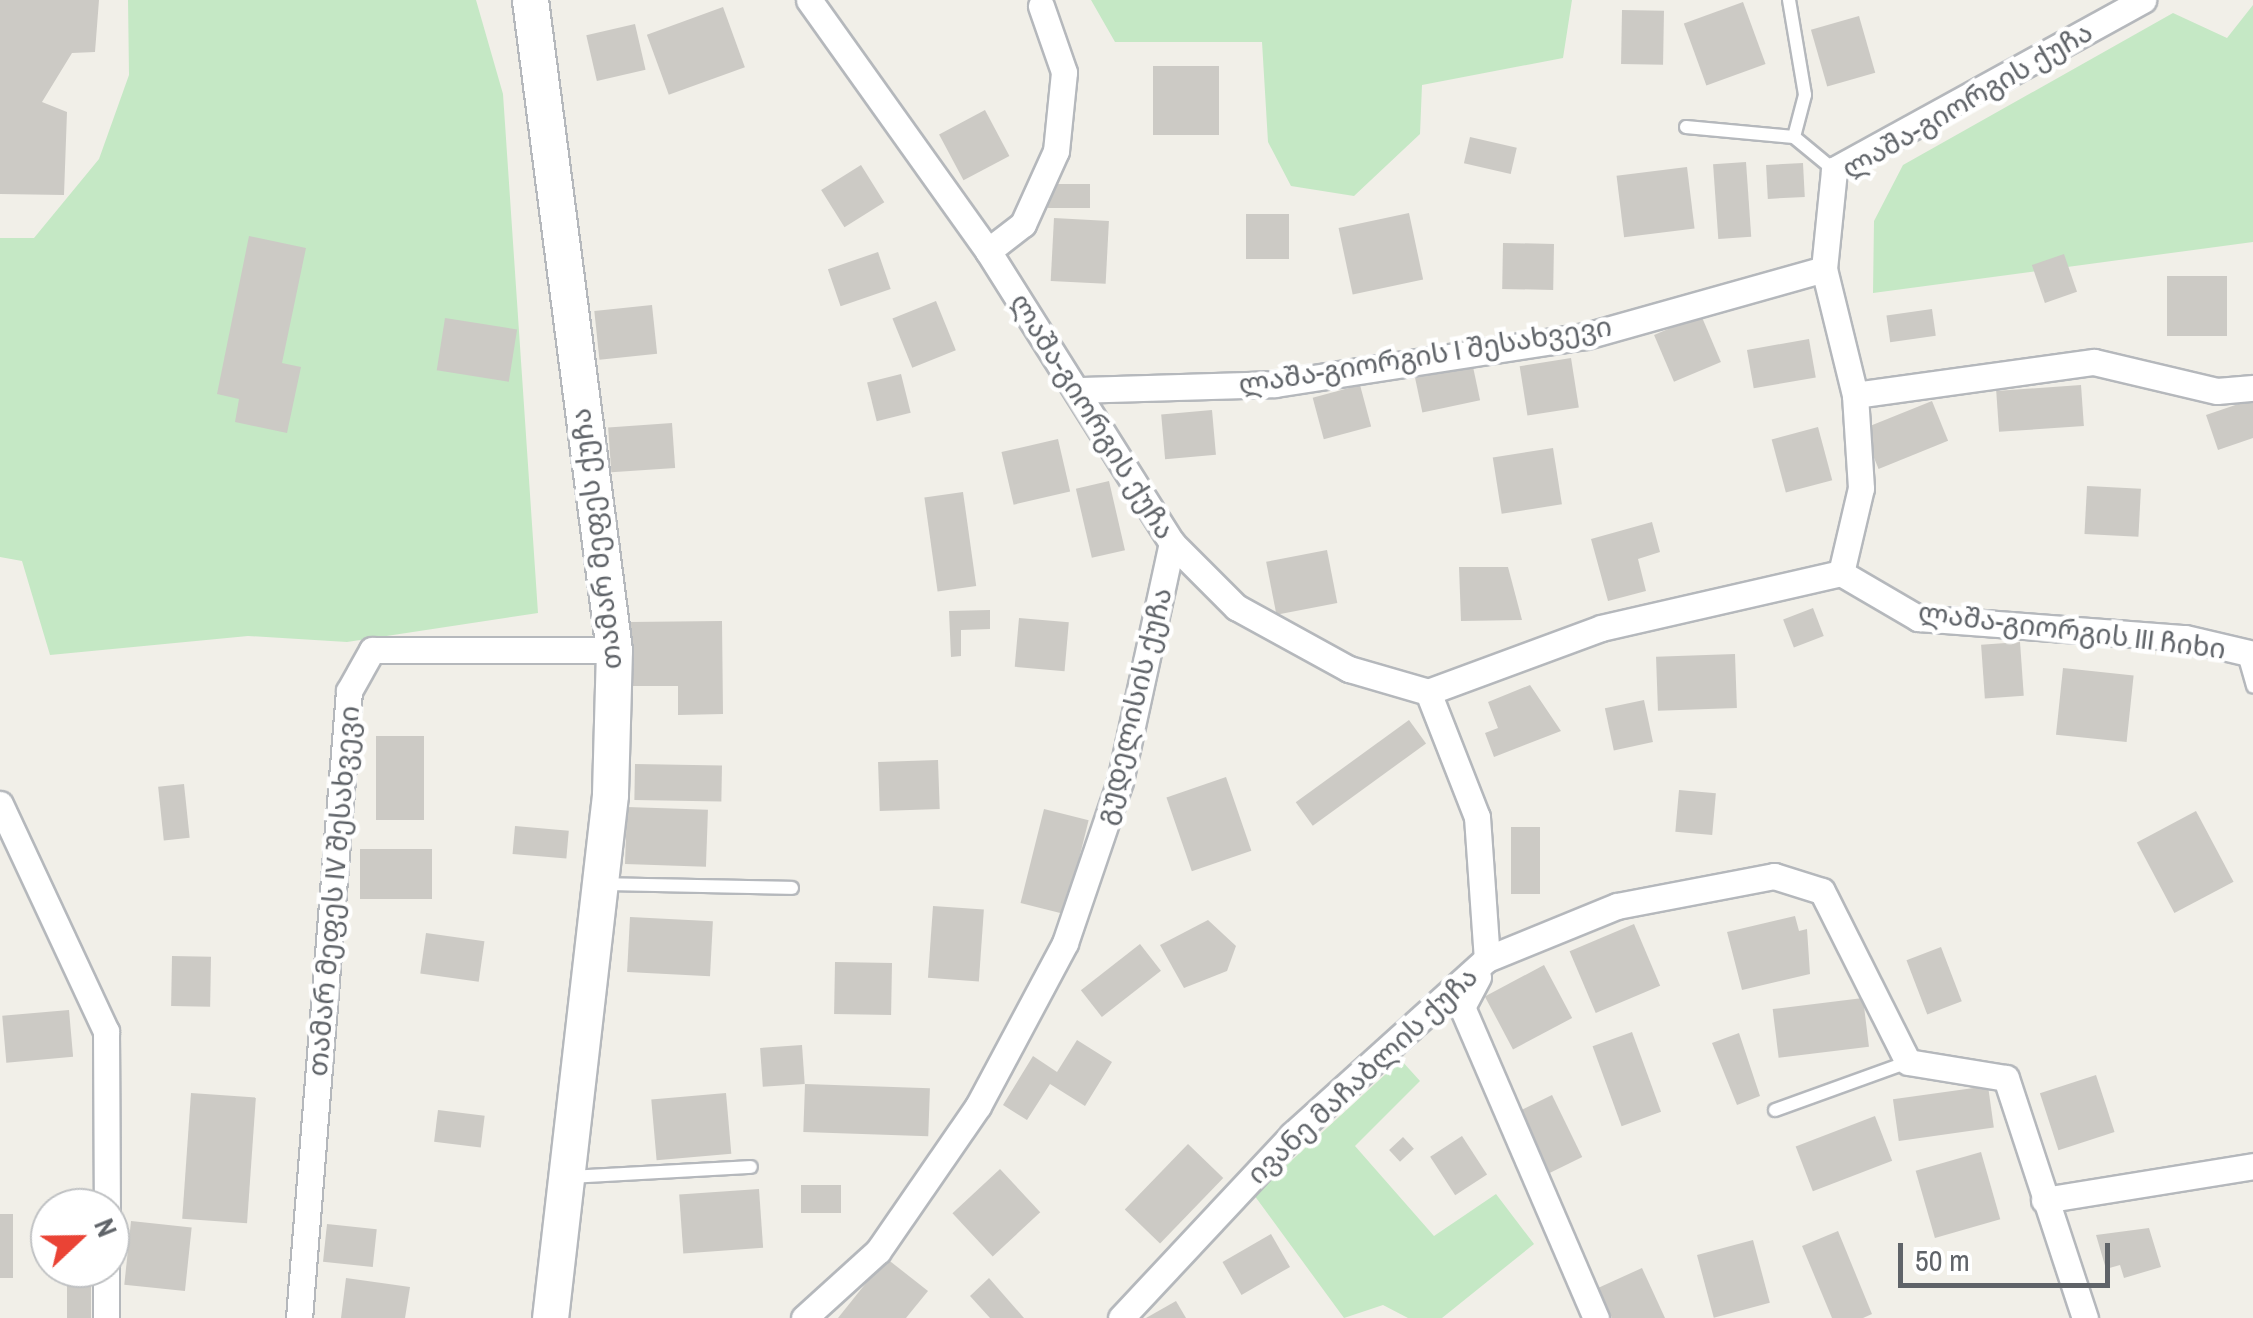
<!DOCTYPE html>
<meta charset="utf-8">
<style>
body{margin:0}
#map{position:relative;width:2253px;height:1318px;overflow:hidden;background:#f1efe8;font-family:"Archivo Narrow","Noto Sans Georgian",sans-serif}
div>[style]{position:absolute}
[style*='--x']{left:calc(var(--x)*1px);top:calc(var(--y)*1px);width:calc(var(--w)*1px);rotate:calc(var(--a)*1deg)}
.green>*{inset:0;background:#c5e8c5}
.building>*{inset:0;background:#cccac5;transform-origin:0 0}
.roads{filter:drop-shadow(2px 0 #b5b8bc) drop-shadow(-2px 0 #b5b8bc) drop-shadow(0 2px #b5b8bc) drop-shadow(0 -2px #b5b8bc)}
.lane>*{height:12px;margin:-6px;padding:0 6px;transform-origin:6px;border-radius:6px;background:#fff}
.street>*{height:25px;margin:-12.5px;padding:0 12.5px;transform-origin:12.5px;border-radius:12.5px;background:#fff}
.secondary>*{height:35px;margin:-17.5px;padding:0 17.5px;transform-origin:17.5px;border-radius:17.5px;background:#fff}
span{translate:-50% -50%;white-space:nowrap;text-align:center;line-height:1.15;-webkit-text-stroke:9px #fff;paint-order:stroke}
.street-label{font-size:28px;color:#5f6368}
.north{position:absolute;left:30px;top:1188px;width:100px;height:100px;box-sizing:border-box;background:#fff;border:2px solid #bfc1c3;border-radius:50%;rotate:68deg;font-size:28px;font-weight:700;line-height:40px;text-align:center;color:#5f6368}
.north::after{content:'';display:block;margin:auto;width:35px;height:45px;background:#ea4335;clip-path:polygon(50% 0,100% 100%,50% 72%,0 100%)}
.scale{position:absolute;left:1898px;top:1243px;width:212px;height:45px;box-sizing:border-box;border:5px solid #5f6368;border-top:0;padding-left:12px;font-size:30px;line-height:35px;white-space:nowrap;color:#5f6368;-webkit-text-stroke:8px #fff;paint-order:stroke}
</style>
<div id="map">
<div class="green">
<div style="clip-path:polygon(128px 0,476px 0,503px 94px,538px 613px,347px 642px,248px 636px,50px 655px,22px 561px,0 557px,0 238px,34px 238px,99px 159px,129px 75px)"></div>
<div style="clip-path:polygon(1091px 0,1572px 0,1563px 58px,1422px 85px,1420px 134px,1354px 196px,1291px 186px,1268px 142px,1262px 42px,1115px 42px)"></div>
<div style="clip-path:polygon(2253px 5px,2253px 242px,1873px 293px,1874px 221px,1903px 165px,2173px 13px,2227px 38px)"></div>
<div style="clip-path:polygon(1401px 1060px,1420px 1081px,1355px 1146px,1434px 1236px,1496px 1194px,1534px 1244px,1442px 1318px,1408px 1318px,1383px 1305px,1344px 1318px,1254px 1195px)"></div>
</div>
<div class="building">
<div style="clip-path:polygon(0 0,99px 0,95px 52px,72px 53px,42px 102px,67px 112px,64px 195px,0 194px)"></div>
<div style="left:1743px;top:2px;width:66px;height:63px;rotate:70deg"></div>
<div style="left:723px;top:7px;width:64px;height:81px;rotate:70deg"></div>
<div style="left:1622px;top:10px;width:42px;height:54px;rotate:1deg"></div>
<div style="left:1859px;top:16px;width:59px;height:50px;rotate:74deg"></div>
<div style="left:635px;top:24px;width:47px;height:50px;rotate:77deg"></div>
<div style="left:1153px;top:66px;width:66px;height:69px"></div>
<div style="left:985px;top:110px;width:52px;height:52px;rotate:62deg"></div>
<div style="left:1470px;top:137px;width:48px;height:27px;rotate:13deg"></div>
<div style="left:1746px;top:162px;width:75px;height:33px;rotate:86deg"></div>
<div style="left:1803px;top:163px;width:34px;height:37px;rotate:87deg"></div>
<div style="left:861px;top:165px;width:44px;height:47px;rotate:58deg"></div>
<div style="left:1687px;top:167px;width:62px;height:71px;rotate:83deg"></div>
<div style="left:1048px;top:184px;width:42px;height:24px"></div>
<div style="left:1409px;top:213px;width:68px;height:72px;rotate:78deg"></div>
<div style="left:1246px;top:214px;width:43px;height:45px"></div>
<div style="left:1054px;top:218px;width:55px;height:63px;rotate:3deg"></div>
<div style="clip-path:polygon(249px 236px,306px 248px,282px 363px,301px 367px,287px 433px,235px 422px,239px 399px,217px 394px)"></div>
<div style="left:1503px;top:243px;width:51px;height:46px;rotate:1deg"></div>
<div style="left:878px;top:252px;width:39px;height:53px;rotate:71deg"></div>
<div style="left:2064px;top:254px;width:40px;height:34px;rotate:71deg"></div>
<div style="left:2167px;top:276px;width:60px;height:60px"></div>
<div style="left:936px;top:301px;width:53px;height:47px;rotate:68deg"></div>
<div style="left:652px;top:305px;width:49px;height:58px;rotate:84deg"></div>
<div style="left:1932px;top:309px;width:27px;height:46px;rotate:82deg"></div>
<div style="left:1701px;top:315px;width:51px;height:51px;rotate:67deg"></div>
<div style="left:445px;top:318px;width:73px;height:53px;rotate:9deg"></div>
<div style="left:1809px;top:339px;width:39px;height:63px;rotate:80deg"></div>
<div style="left:1571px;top:358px;width:50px;height:52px;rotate:81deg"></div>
<div style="left:1472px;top:362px;width:39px;height:59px;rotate:78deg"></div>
<div style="left:901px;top:374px;width:40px;height:35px;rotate:76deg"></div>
<div style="left:1360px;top:385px;width:43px;height:49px;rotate:75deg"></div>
<div style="left:2081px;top:385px;width:41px;height:85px;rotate:86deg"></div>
<div style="clip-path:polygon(2253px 399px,2253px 438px,2218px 450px,2206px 415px)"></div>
<div style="left:1932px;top:401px;width:43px;height:75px;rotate:68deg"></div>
<div style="left:1212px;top:410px;width:45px;height:51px;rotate:85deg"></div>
<div style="left:672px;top:423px;width:45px;height:64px;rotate:86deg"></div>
<div style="left:1818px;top:427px;width:55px;height:48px;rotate:75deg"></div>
<div style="left:1058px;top:439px;width:54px;height:58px;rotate:77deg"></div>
<div style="left:1553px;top:448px;width:57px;height:61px;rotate:81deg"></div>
<div style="left:1109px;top:481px;width:71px;height:34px;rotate:77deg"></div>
<div style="left:2087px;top:486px;width:54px;height:48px;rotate:3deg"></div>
<div style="left:963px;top:492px;width:95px;height:39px;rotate:82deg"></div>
<div style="clip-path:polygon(1652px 522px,1660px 552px,1638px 559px,1646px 591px,1608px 601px,1591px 539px)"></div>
<div style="left:1327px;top:550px;width:54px;height:62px;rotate:79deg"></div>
<div style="clip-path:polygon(1459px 567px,1508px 567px,1522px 620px,1461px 621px)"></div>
<div style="left:1813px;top:608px;width:30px;height:32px;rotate:69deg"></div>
<div style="clip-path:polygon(990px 610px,990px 629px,961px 630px,961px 656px,951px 657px,949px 611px)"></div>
<div style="left:1019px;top:618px;width:50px;height:49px;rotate:5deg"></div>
<div style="clip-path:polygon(722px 621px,723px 714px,678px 715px,678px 686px,629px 686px,629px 622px)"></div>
<div style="left:2020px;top:642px;width:54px;height:39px;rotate:86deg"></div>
<div style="left:1735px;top:654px;width:54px;height:79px;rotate:88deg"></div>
<div style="left:2063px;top:668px;width:71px;height:67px;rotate:6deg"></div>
<div style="clip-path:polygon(1530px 685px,1561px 731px,1494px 757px,1485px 733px,1498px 728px,1488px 702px)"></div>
<div style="left:1644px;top:700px;width:43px;height:40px;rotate:78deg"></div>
<div style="left:1409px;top:720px;width:29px;height:140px;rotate:54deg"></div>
<div style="left:376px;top:736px;width:48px;height:84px"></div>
<div style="left:938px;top:760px;width:49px;height:60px;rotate:88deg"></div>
<div style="left:635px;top:764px;width:87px;height:36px;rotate:1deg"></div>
<div style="left:1226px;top:777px;width:78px;height:63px;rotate:71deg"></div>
<div style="left:184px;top:784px;width:54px;height:26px;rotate:84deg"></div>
<div style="left:1679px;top:790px;width:37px;height:42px;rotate:5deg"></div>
<div style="left:627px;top:807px;width:81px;height:57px;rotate:2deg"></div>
<div style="left:1044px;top:809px;width:46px;height:97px;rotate:14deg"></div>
<div style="left:2196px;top:811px;width:80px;height:67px;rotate:62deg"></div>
<div style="left:515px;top:826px;width:54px;height:28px;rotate:5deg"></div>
<div style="left:1511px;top:827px;width:29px;height:67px"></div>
<div style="left:360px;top:849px;width:72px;height:50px"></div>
<div style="left:933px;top:906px;width:51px;height:72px;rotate:4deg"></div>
<div style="clip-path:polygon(1795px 916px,1799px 931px,1807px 929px,1810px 974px,1742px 990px,1727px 932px)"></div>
<div style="left:630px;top:917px;width:83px;height:55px;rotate:3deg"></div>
<div style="clip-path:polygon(1208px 920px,1236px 946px,1227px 971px,1184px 988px,1160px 945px)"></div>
<div style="left:1634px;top:924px;width:67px;height:70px;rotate:67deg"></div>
<div style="left:426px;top:933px;width:59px;height:41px;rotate:8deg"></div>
<div style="left:1140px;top:944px;width:34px;height:75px;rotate:52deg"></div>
<div style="left:1941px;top:947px;width:58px;height:37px;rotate:69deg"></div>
<div style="left:172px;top:956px;width:39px;height:50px;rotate:1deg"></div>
<div style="left:835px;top:962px;width:57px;height:52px;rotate:1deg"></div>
<div style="left:1544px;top:965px;width:60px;height:67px;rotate:62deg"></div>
<div style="left:1863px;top:998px;width:49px;height:91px;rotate:83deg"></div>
<div style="left:69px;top:1010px;width:47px;height:67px;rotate:85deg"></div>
<div style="left:1632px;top:1032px;width:85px;height:42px;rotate:70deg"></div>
<div style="clip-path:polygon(1739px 1033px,1760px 1096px,1737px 1105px,1712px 1043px)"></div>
<div style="clip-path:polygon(1077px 1040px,1112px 1062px,1085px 1106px,1050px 1084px,1027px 1120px,1003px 1105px,1033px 1056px,1057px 1072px)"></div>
<div style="left:802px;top:1045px;width:39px;height:42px;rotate:86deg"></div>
<div style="left:2096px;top:1075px;width:60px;height:59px;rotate:72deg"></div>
<div style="left:805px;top:1084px;width:125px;height:48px;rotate:2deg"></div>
<div style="left:1988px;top:1086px;width:42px;height:96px;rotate:82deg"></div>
<div style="left:191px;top:1093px;width:65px;height:126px;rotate:4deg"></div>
<div style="left:726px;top:1093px;width:61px;height:75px;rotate:85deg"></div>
<div style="left:1552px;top:1095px;width:69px;height:38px;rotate:64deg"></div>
<div style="left:438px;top:1110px;width:47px;height:32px;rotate:7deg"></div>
<div style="left:1875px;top:1116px;width:48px;height:85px;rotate:69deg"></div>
<div style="left:1462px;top:1136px;width:46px;height:38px;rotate:57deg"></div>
<div style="left:1403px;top:1137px;width:16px;height:19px;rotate:47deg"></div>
<div style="left:1188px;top:1144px;width:49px;height:91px;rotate:44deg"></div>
<div style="left:1981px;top:1152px;width:70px;height:68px;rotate:74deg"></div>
<div style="left:1000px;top:1169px;width:59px;height:65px;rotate:47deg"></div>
<div style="left:801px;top:1185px;width:40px;height:28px"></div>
<div style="left:759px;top:1189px;width:59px;height:80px;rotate:86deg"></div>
<div style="left:0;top:1214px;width:13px;height:64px"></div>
<div style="left:131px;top:1221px;width:61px;height:64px;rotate:6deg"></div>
<div style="left:327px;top:1224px;width:50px;height:38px;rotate:6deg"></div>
<div style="clip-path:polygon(2149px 1228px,2161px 1267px,2124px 1278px,2120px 1265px,2106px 1269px,2096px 1235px)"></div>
<div style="clip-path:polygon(1838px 1231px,1872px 1314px,1863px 1318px,1832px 1318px,1802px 1246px)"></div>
<div style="left:1271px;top:1234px;width:38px;height:56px;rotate:60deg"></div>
<div style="left:1753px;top:1240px;width:65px;height:58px;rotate:75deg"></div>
<div style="clip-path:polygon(886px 1258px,928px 1291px,906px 1318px,838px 1318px)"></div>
<div style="left:67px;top:1268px;width:24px;height:50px"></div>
<div style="clip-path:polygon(1642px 1268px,1665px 1318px,1612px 1318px,1598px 1288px)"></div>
<div style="clip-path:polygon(346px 1278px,410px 1287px,405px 1318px,341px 1318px)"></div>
<div style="clip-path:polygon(989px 1278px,1024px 1318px,990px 1318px,970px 1296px)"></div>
<div style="clip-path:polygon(1176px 1301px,1186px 1318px,1146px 1318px)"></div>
</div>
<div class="roads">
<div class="lane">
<div style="--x:1789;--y:0;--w:96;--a:80.4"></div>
<div style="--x:1805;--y:95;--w:43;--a:104.7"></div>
<div style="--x:1686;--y:127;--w:108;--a:5.3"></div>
<div style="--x:1794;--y:137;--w:52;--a:39.5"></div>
<div style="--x:2243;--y:651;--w:37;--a:74"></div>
<div style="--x:602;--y:884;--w:190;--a:1.2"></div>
<div style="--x:1775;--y:1110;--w:141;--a:-19.8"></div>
<div style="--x:571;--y:1177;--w:180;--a:-3.2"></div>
</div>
<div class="street">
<div style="--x:809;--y:0;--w:308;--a:54.5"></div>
<div style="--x:988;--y:251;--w:345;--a:57.8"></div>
<div style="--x:1172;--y:543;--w:91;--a:45"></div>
<div style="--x:1236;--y:607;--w:129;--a:28.8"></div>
<div style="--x:1349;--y:669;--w:82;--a:16.2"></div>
<div style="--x:1428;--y:692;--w:184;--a:-20.3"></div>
<div style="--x:1601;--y:628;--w:246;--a:-12.9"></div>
<div style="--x:1841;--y:573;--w:87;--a:-76.8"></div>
<div style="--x:1861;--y:488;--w:93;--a:-93.7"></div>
<div style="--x:1855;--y:395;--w:130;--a:-103.8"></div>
<div style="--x:1824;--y:269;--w:100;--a:-84.2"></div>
<div style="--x:1834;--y:170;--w:353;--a:-28.8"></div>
<div style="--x:988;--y:251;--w:44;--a:-37.6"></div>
<div style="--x:1023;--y:224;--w:80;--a:-65.7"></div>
<div style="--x:1056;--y:151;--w:79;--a:-84.2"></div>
<div style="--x:1064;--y:72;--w:70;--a:-109.2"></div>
<div style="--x:1078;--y:390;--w:197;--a:-1.7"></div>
<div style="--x:1275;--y:384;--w:315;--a:-8.8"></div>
<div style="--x:1586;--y:336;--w:247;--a:-15.7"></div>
<div style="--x:1855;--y:395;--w:241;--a:-7.9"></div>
<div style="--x:2094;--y:362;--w:126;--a:13.3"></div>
<div style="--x:2217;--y:391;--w:36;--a:-5"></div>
<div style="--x:1841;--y:573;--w:89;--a:30.3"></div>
<div style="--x:1918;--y:618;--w:268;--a:4.3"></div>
<div style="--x:2185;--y:638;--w:70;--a:13.2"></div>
<div style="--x:1428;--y:692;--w:134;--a:68.6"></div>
<div style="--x:1477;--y:817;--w:142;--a:86"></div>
<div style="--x:0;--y:804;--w:251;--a:65"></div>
<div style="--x:106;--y:1031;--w:177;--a:89.7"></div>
<div style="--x:1478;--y:977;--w:34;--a:118"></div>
<div style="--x:1462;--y:1007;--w:339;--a:66.7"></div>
<div style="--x:2044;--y:1200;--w:212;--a:-9.2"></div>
<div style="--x:106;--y:1318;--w:50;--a:-90"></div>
<div style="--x:299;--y:1318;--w:629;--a:-85.44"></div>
<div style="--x:349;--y:691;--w:47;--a:-60.7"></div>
<div style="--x:372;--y:650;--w:242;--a:0"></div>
<div style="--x:804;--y:1318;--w:100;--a:-42.2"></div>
<div style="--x:878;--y:1251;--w:176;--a:-55.4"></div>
<div style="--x:978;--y:1106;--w:185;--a:-61.9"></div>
<div style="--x:1065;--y:943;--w:171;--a:-71.2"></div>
<div style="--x:1120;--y:781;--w:244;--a:-77.7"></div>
<div style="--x:1121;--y:1318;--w:250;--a:-46.9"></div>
<div style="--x:1292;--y:1135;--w:263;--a:-42.1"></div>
<div style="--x:1487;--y:959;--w:140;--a:-22.2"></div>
<div style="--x:1617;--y:906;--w:160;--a:-10.8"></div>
<div style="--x:1774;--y:876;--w:50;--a:17.4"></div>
<div style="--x:1822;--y:891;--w:191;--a:63.3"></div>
<div style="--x:1908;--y:1062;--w:99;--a:9.3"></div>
<div style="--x:2006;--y:1078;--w:253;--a:71.8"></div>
</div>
<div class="secondary">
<div style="--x:530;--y:0;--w:655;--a:82.64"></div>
<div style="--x:614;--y:650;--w:145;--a:91.6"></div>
<div style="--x:610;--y:795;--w:526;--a:96.54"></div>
</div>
</div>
<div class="street-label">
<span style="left:1967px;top:100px;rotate:-30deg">ლაშა-გიორგის ქუჩა</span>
<span style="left:1425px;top:355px;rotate:-9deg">ლაშა-გიორგის I შესახვევი</span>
<span style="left:1093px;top:416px;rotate:58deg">ლაშა-გიორგის ქუჩა</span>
<span style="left:596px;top:539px;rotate:-97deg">თამარ მეფეს ქუჩა</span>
<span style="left:2072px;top:630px;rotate:7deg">ლაშა-გიორგის III ჩიხი</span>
<span style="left:1133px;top:706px;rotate:-76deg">გუდელისის ქუჩა</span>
<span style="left:333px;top:891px;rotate:-85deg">თამარ მეფეს IV შესახვევი</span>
<span style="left:1362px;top:1075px;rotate:-43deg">ივანე მაჩაბლის ქუჩა</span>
</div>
<div class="north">N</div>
<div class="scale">50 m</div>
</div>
